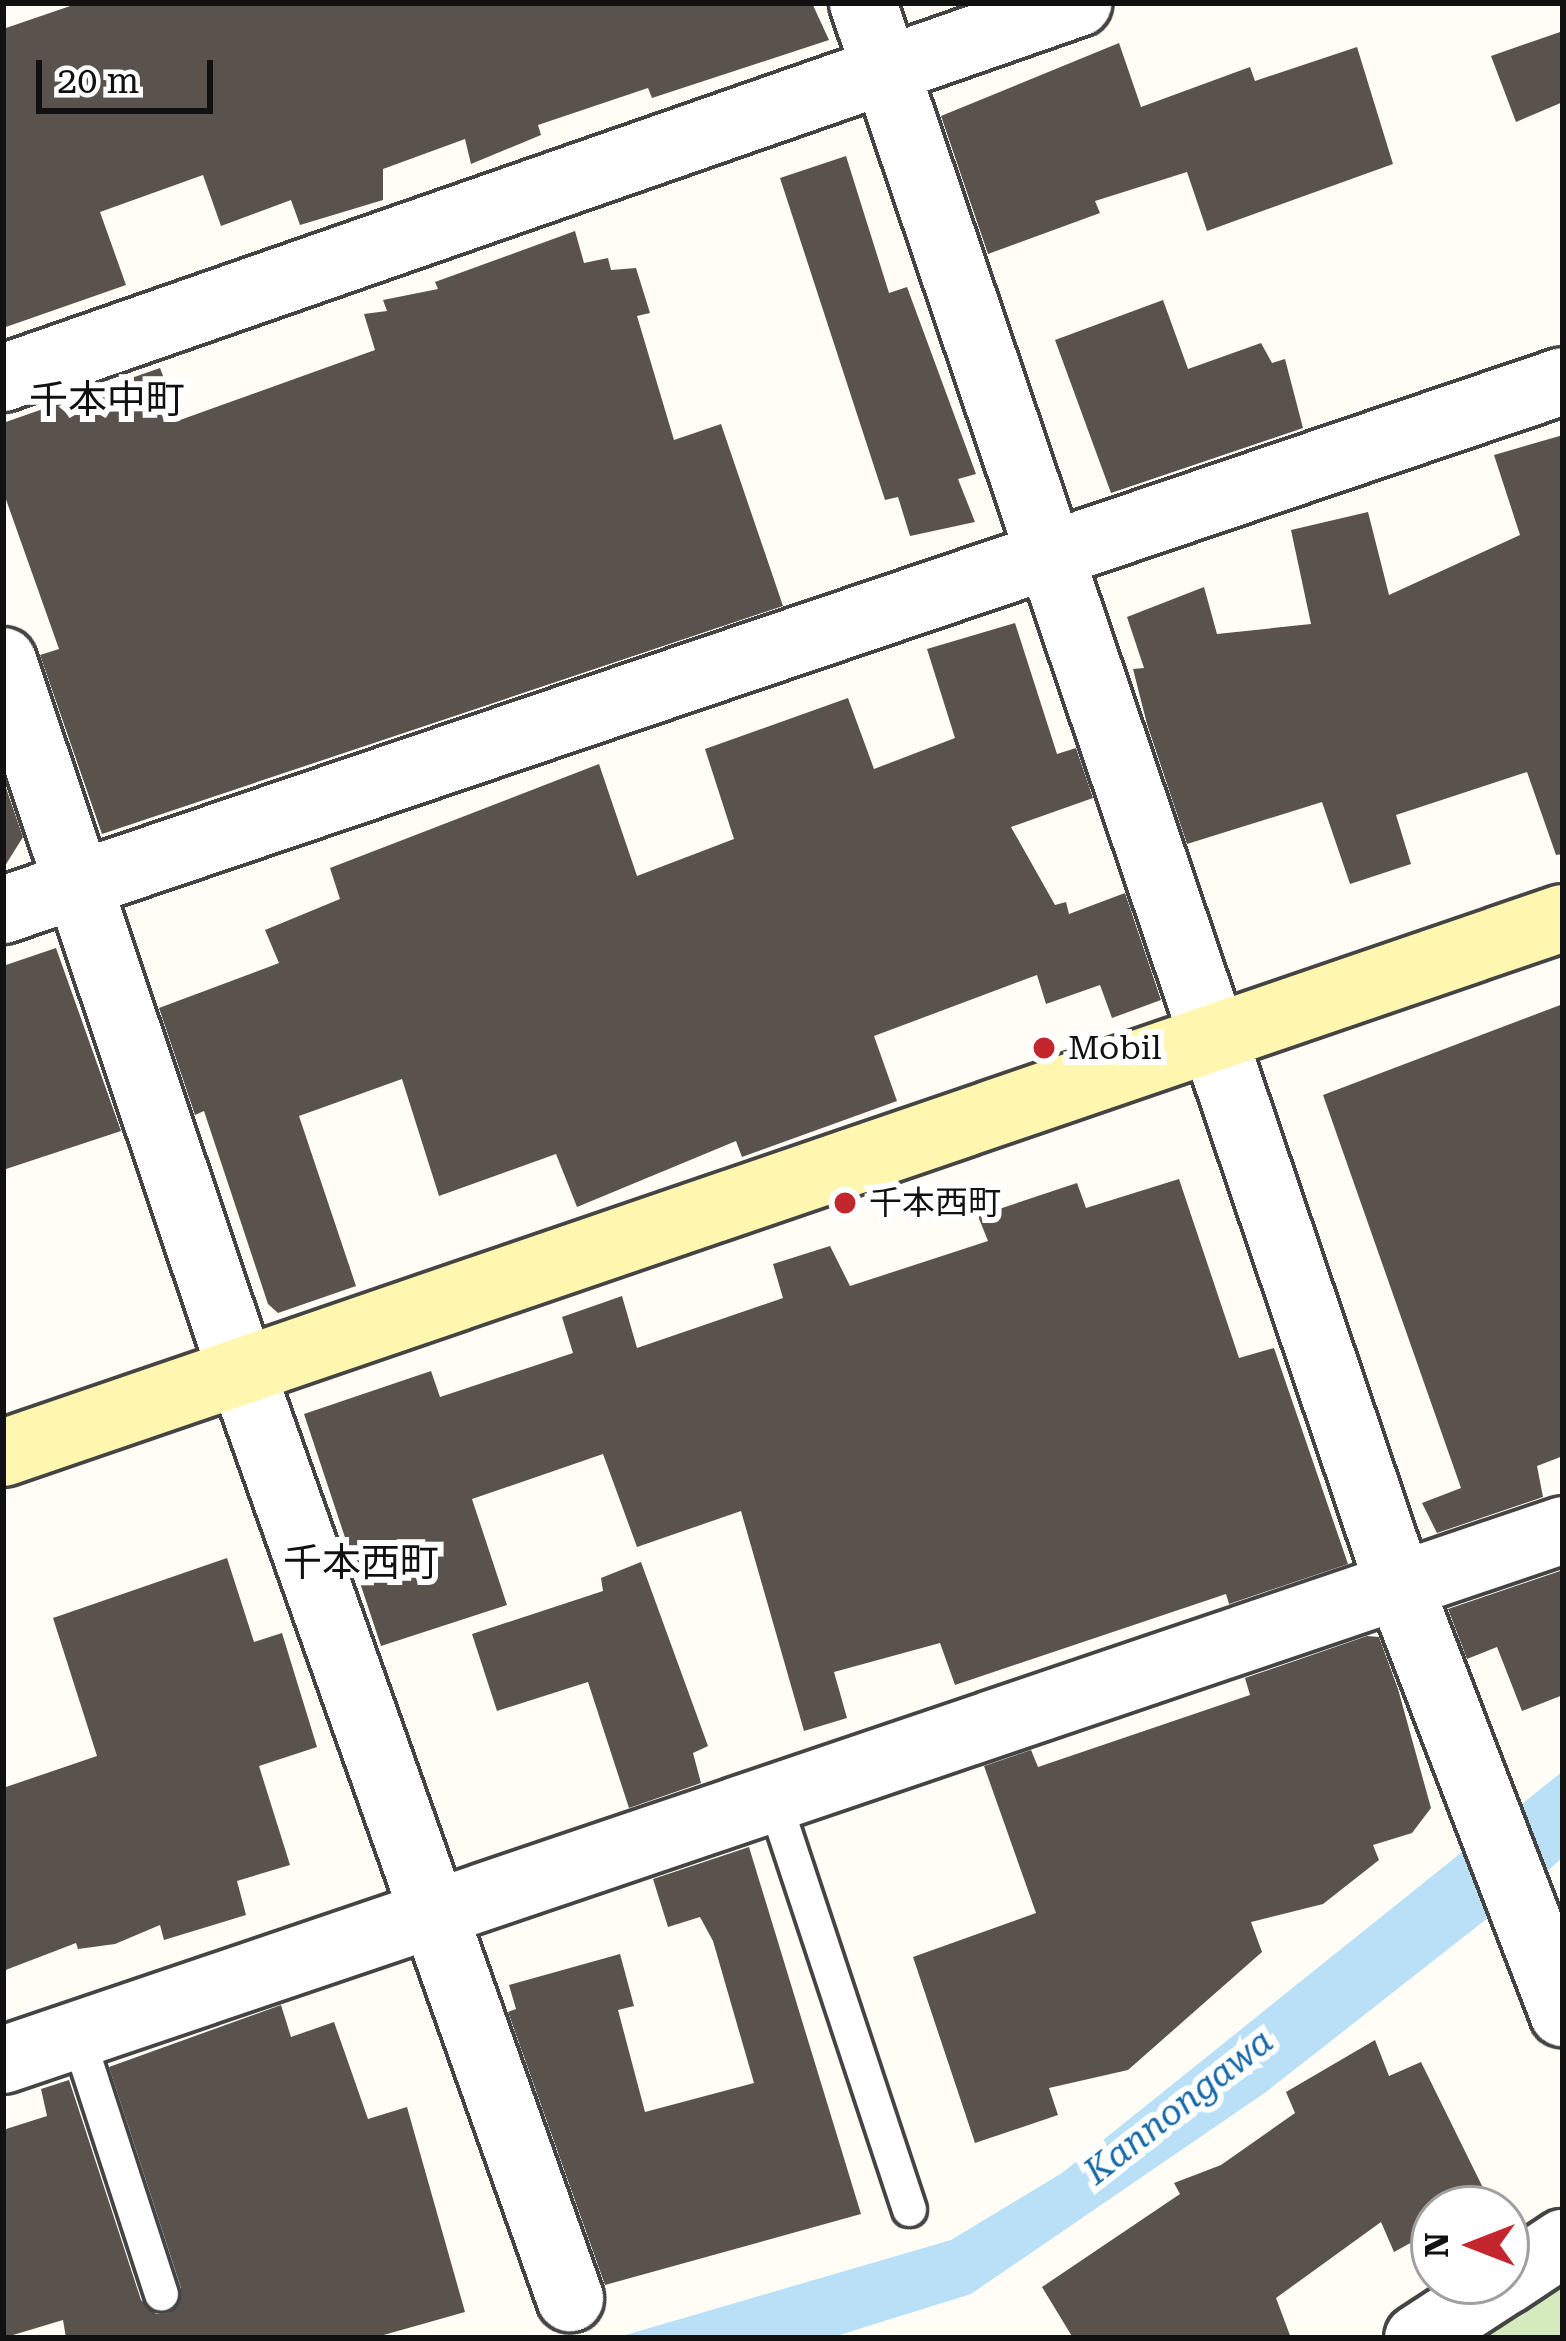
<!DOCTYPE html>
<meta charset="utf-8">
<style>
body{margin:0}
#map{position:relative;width:1566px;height:2341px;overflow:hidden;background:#fffdf5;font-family:"Roboto Serif","Noto Sans JP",serif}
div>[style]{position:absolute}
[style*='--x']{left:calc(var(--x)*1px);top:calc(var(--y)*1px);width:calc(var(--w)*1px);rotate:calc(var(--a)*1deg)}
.green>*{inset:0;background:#d5ebbd}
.water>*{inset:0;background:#b9e0f7}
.building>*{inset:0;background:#5a524d}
.roads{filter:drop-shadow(3px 0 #444) drop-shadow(-3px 0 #444) drop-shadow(0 3px #444) drop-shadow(0 -3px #444)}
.lane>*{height:33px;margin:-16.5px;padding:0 16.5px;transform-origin:16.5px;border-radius:16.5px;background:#fff}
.street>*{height:66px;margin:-33px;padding:0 33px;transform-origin:33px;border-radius:33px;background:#fff}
.secondary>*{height:66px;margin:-33px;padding:0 33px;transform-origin:33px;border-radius:33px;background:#fff6b0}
.dots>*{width:33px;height:33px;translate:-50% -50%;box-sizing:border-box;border:6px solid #fff;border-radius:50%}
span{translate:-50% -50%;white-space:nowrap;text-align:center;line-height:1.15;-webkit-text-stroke:12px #fff;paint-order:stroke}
.poi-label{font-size:33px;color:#111}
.left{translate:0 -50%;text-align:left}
.water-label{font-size:36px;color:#1768a6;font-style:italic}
.quarter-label{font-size:39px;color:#111}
.frame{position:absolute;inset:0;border:6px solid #111;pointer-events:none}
.north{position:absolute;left:1410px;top:2185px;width:120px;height:120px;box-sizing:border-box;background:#fff;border:3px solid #a0a0a0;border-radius:50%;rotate:270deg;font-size:33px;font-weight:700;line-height:48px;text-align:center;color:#111}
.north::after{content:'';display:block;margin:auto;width:42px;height:54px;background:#c4262e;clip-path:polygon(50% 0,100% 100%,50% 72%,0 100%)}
.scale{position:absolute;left:36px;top:60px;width:177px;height:54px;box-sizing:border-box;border:6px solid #111;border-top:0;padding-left:15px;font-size:36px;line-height:42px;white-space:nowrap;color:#111;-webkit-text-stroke:9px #fff;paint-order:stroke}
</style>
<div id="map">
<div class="green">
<div style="clip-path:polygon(1563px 2278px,1563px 2338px,1470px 2338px)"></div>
</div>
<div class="water">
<div style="clip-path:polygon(1563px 1771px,1563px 1857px,1549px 1870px,1266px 2092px,971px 2294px,830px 2338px,615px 2338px,951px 2240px,1062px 2173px)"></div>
</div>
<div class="building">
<div style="clip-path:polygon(79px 3px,812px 3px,829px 40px,652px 98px,648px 88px,538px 125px,541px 135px,471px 164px,465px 139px,383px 169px,383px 200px,300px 225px,291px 200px,221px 226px,203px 175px,100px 212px,126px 285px,3px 328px,3px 29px)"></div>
<div style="clip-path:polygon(1563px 31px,1563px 102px,1516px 122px,1491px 56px)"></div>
<div style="clip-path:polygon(1119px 43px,1141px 107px,1250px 67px,1255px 81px,1357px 47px,1393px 164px,1207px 231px,1187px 172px,1095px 201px,1100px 213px,988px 254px,941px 116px)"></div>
<div style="clip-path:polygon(846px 156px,889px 293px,907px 287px,976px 474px,958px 479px,975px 522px,910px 536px,898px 497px,885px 500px,780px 178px)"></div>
<div style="clip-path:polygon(575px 231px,584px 263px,608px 258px,611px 270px,636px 268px,650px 313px,637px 316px,674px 440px,721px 424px,783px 606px,102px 834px,40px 655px,59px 649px,3px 491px,3px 423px,160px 368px,180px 420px,375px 350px,364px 314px,387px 311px,383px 300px,438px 289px,435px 282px)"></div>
<div style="clip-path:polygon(1163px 300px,1188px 369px,1261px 343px,1272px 363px,1285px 359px,1303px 428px,1111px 493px,1055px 340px)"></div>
<div style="clip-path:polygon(1563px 435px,1563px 854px,1556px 855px,1527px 772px,1396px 815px,1411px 864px,1350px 884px,1322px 802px,1187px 844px,1147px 724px,1133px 669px,1144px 668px,1127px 617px,1204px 587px,1217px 634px,1311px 624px,1291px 530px,1368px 512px,1389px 595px,1520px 535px,1494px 455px)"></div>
<div style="clip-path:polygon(1015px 623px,1057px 754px,1076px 748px,1093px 798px,1011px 827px,1055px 905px,1066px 902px,1069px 914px,1125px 893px,1161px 1000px,1112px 1018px,1100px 985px,1046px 1004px,1037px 975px,874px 1036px,897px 1101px,742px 1157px,736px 1141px,577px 1207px,556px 1154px,439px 1196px,402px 1079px,299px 1116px,356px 1286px,278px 1313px,268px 1304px,204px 1111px,195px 1115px,159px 1008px,279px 963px,265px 930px,340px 899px,330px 868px,599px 764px,637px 876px,734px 839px,705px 749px,848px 698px,874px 769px,955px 738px,927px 649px)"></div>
<div style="clip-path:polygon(3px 779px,23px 837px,3px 869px)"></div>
<div style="clip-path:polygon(56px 948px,121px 1131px,3px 1170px,3px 966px)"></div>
<div style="clip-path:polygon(1563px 1004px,1563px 1456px,1537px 1466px,1543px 1497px,1437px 1533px,1422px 1503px,1461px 1488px,1323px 1095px)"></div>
<div style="clip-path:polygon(1179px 1179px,1239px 1358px,1274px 1348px,1348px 1564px,1229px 1604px,1226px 1594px,955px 1685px,940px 1643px,834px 1672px,847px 1718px,804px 1731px,741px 1511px,637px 1547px,603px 1454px,472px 1499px,507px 1605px,381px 1646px,304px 1414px,431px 1371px,440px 1397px,573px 1353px,562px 1317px,622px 1296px,637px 1348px,783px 1298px,773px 1264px,830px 1246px,850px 1286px,988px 1241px,978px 1216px,1077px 1183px,1086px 1208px)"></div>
<div style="clip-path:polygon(227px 1558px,254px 1642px,282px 1633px,317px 1747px,259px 1766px,290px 1865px,237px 1881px,246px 1915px,164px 1940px,160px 1925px,115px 1944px,78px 1949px,76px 1943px,3px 1971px,3px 1788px,97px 1756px,53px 1618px)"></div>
<div style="clip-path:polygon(641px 1562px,708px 1746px,693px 1753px,701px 1783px,629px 1808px,588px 1682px,497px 1711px,472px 1634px,603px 1591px,601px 1578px)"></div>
<div style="clip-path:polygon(1563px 1570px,1563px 1695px,1522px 1711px,1497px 1647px,1467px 1659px,1448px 1609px)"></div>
<div style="clip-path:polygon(1367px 1636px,1379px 1637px,1398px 1689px,1431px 1808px,1412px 1833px,1373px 1845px,1379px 1860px,1323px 1904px,1251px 1922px,1262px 1952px,1128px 2070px,1049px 2088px,1058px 2115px,975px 2143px,913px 1957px,1036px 1913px,984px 1766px,1031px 1750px,1038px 1767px,1250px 1695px,1245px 1678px)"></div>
<div style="clip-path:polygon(749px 1847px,861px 2214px,605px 2285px,508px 2012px,516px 2009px,509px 1985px,620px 1954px,634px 2006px,618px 2010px,645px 2112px,754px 2083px,713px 1941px,700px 1917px,668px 1927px,653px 1879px)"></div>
<div style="clip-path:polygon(281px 2005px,291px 2037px,334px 2022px,368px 2119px,407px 2107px,465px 2312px,373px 2338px,66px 2338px,63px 2320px,3px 2338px,3px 2130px,47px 2116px,41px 2089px,69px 2080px,141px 2300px,156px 2314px,169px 2313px,181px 2288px,109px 2067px)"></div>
<div style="clip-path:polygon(1375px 2040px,1389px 2076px,1421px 2062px,1489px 2200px,1472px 2209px,1434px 2209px,1434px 2230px,1394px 2252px,1381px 2222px,1276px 2298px,1291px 2338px,1073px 2338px,1042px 2287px,1180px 2194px,1174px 2183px,1221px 2165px,1295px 2113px,1286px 2092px)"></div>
</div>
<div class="roads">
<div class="lane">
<div style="--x:773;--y:1798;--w:433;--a:71.7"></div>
<div style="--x:76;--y:2032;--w:275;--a:72"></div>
</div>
<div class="street">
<div style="--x:863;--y:3;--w:1668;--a:71.29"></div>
<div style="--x:1398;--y:1583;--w:461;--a:69"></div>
<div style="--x:3;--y:378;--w:1139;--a:-19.23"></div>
<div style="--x:3;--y:661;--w:748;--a:71.44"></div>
<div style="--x:241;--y:1370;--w:985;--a:70.48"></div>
<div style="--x:3;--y:910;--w:1647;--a:-18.73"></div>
<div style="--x:3;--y:2060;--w:1648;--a:-18.76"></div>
<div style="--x:1506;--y:2281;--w:69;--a:-33.7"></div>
<div style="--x:1418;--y:2338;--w:104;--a:-33.2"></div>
</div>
<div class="secondary">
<div style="--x:3;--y:1453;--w:1649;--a:-18.93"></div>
</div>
</div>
<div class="dots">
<div style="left:1044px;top:1048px;background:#c4262e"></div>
<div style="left:845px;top:1203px;background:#c4262e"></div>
</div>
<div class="poi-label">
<span class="left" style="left:1068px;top:1048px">Mobil</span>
<span class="left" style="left:869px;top:1203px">千本西町</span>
</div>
<div class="water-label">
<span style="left:1179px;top:2107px;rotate:-38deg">Kannongawa</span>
</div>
<div class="quarter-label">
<span style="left:107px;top:400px">千本中町</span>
<span style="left:361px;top:1563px">千本西町</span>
</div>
<div class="frame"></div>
<div class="north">N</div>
<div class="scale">20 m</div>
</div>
